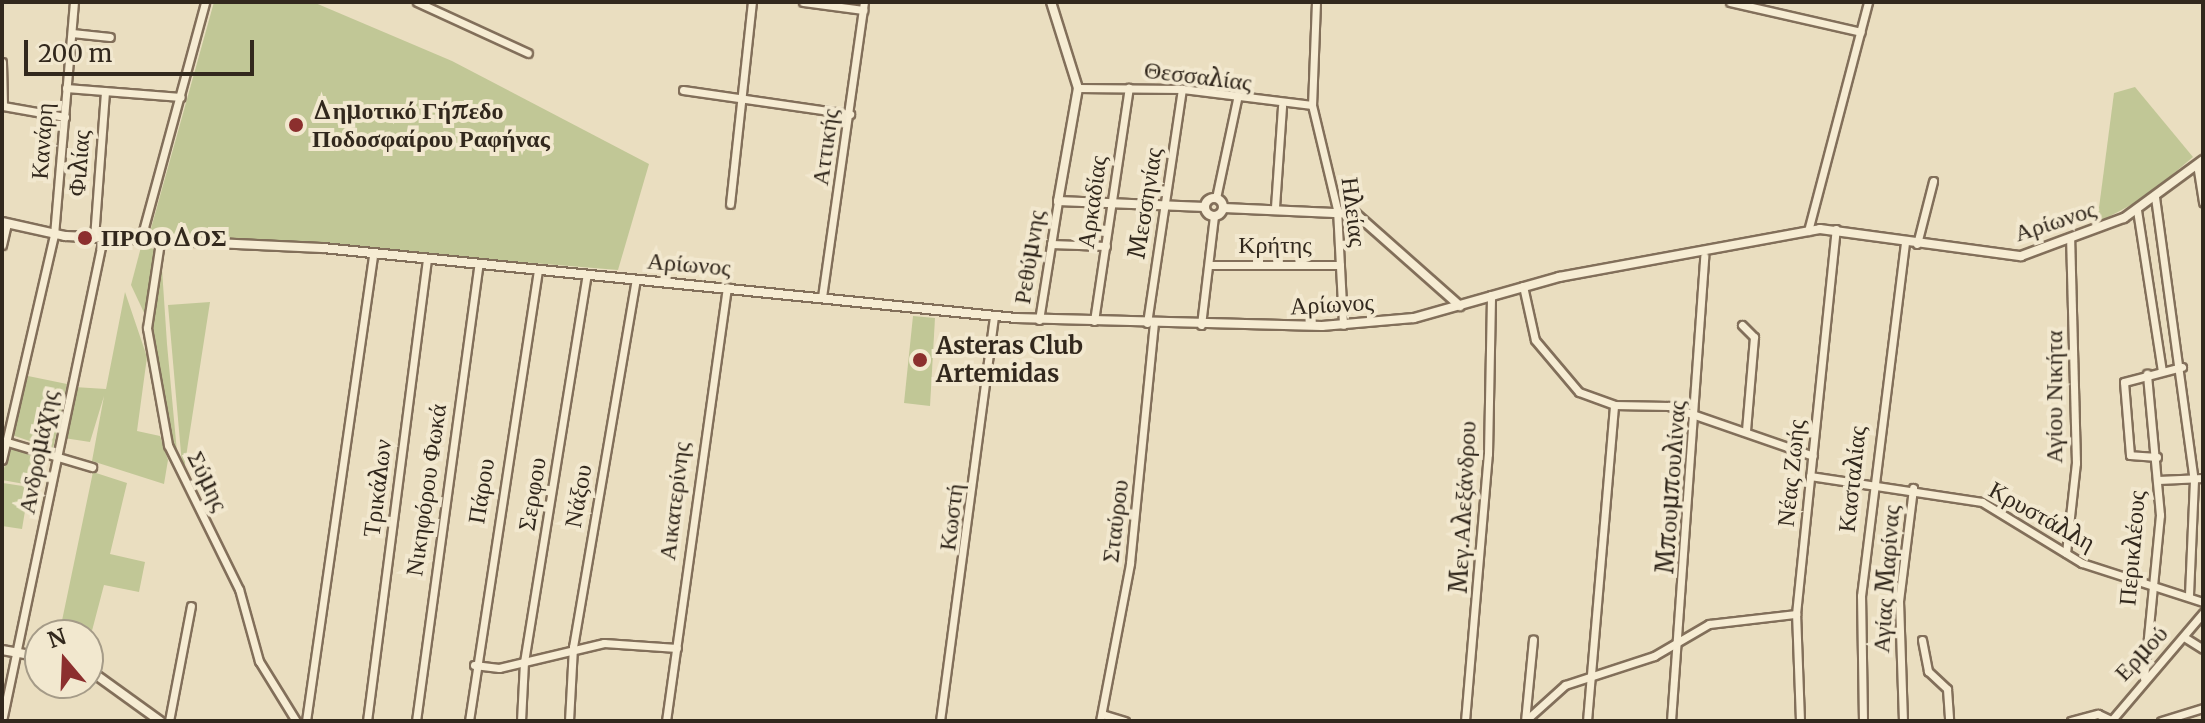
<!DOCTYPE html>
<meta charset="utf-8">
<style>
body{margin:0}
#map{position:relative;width:2205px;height:723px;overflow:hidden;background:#eadec0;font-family:Merriweather,serif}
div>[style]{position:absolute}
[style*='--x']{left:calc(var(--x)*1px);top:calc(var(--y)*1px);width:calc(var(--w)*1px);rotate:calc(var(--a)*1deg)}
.green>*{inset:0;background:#c1c796}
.roads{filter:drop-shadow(2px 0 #826f5a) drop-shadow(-2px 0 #826f5a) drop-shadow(0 2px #826f5a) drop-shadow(0 -2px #826f5a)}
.minor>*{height:7px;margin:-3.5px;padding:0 3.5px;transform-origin:3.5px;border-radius:3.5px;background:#f6ecd3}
.tertiary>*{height:8px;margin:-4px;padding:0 4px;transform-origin:4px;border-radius:4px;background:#f6ecd3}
.tertiary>.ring{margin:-4px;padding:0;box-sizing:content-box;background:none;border:8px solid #f6ecd3;border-radius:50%}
.dots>*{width:22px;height:22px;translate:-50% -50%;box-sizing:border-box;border:4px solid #f2e8cf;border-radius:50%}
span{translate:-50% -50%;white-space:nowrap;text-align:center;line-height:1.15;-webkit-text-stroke:8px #f2e8cf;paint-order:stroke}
.street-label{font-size:24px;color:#32281d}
.poi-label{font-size:24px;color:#32281d;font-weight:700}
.left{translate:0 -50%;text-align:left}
.frame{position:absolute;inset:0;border:4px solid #32281d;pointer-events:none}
.north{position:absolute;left:24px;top:619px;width:80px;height:80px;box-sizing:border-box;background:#f2e8cf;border:2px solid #a59b88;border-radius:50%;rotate:341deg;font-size:22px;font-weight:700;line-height:32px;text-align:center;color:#32281d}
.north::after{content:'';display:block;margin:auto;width:28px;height:36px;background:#8c2f2e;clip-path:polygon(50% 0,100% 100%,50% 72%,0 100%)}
.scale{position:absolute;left:24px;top:40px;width:230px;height:36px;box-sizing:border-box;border:4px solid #32281d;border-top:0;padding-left:10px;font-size:24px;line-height:28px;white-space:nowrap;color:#32281d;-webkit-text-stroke:6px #f2e8cf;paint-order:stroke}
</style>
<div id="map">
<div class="green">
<div style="clip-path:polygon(214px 2px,313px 2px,452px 61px,649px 164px,618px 270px,150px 232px)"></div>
<div style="clip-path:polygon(2135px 87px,2193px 157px,2146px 197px,2097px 223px,2114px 93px)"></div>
<div style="clip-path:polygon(141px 247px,156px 249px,147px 319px,131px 285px)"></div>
<div style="clip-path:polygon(162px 269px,167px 344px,178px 463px,150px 329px)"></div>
<div style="clip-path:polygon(125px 292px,147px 357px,137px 431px,160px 436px,168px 460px,164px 484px,92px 461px,104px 396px,90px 442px,64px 438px,74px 387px,106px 389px)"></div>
<div style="clip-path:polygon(210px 302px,183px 476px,168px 305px)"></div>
<div style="clip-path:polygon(913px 316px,935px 318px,930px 406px,904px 403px)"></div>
<div style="clip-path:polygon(28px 376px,67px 384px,53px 449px,12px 435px)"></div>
<div style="clip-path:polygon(8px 446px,39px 455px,30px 485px,2px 480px)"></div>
<div style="clip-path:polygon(93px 472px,127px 483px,110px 554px,145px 562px,139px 592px,104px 585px,88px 646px,88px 635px,59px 635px)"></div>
<div style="clip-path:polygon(3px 483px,29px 487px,22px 529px,2px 526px)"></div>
</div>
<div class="roads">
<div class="minor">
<div style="--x:417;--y:2;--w:122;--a:24.7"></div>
<div style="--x:803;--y:2;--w:61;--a:7.6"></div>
<div style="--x:1316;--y:2;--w:103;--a:92.2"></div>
<div style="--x:1312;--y:105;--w:107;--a:76.5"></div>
<div style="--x:1337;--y:209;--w:116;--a:87"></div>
<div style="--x:1730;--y:2;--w:134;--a:12.9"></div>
<div style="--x:72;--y:33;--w:38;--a:6"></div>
<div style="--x:2;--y:62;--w:44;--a:88.7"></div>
<div style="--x:3;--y:106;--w:63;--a:10.1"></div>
<div style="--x:66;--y:88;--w:115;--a:4.5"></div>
<div style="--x:1078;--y:88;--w:104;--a:0.6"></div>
<div style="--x:1182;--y:89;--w:131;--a:7"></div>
<div style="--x:683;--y:90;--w:169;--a:8.2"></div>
<div style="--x:2197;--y:164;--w:39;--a:81"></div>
<div style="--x:2155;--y:197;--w:286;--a:82.2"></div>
<div style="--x:2194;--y:480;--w:115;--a:92.5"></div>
<div style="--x:1216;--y:198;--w:101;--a:-78"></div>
<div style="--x:730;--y:204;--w:203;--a:-83.8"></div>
<div style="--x:1275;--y:207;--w:101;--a:-86"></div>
<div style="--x:2137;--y:210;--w:163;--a:81.2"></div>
<div style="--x:1808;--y:231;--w:237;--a:-75.3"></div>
<div style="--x:94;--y:238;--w:147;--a:-85.7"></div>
<div style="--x:140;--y:242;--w:249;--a:-74.8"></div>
<div style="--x:160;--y:242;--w:87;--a:98.6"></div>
<div style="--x:147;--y:328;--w:119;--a:79.8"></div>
<div style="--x:168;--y:445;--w:161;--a:63.8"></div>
<div style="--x:239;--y:589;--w:75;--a:74.5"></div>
<div style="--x:259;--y:661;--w:70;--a:58.3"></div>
<div style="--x:1051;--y:244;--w:55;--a:2.1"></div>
<div style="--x:1917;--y:244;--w:65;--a:-75.7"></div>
<div style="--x:2;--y:245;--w:22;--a:-77"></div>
<div style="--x:1210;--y:265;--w:130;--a:0"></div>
<div style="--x:1523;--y:286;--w:55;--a:77.5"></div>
<div style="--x:1535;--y:340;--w:68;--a:49.8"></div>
<div style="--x:1579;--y:392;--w:37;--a:20"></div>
<div style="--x:1614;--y:405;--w:55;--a:1"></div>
<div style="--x:1669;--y:406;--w:152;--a:19.1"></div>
<div style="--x:822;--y:297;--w:298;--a:-81.9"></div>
<div style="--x:1039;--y:320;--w:121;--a:-80.9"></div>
<div style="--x:1094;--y:321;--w:236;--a:-81.5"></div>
<div style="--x:1147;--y:323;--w:237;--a:-81.5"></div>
<div style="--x:1201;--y:325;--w:110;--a:-83.2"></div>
<div style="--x:1742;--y:325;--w:17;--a:45"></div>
<div style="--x:1754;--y:337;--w:94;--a:94.9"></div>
<div style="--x:4;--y:441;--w:92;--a:16.5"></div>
<div style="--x:2157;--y:457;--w:27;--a:-176"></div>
<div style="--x:2130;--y:455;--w:73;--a:-94.7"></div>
<div style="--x:2124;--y:382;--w:60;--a:-14.5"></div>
<div style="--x:2;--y:460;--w:231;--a:-77"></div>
<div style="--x:54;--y:235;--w:234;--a:-85.1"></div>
<div style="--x:1810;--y:476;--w:174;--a:8.6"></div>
<div style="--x:1982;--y:502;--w:117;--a:31.4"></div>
<div style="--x:2082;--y:563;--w:127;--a:17.9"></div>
<div style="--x:2158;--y:480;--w:45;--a:-2.5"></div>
<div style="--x:2066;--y:553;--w:91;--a:-83.7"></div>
<div style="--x:2076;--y:463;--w:223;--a:-91.5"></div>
<div style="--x:2184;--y:637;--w:22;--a:32"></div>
<div style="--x:1922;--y:640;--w:32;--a:79"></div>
<div style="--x:1928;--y:671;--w:26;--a:43"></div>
<div style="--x:1947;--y:689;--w:32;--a:86"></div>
<div style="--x:474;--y:665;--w:25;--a:7"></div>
<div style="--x:499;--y:668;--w:108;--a:-13.4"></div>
<div style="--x:604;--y:643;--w:73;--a:3.9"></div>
<div style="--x:2144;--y:678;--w:164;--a:-84.4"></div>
<div style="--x:2160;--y:515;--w:142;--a:-95.3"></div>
<div style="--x:1102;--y:714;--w:24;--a:17"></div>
<div style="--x:2;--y:721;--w:492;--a:-78.2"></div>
<div style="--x:169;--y:721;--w:117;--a:-79.2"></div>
<div style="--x:306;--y:721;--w:472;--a:-81.8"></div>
<div style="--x:367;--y:721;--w:465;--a:-82.6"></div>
<div style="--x:416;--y:721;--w:461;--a:-82.2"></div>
<div style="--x:469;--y:721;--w:457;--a:-81.3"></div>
<div style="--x:521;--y:721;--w:59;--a:-87.1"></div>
<div style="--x:524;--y:662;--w:392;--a:-80.8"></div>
<div style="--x:569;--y:721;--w:74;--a:-86.9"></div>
<div style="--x:573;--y:647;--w:372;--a:-80.3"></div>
<div style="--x:666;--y:721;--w:438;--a:-82"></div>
<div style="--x:940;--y:721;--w:409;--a:-82.4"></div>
<div style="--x:1100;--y:721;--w:161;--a:-79.2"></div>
<div style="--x:1130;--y:563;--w:241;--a:-84.3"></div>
<div style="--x:1465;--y:721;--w:268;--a:-85.1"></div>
<div style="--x:1488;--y:454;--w:159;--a:-88.9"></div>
<div style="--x:1525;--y:721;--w:54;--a:-42"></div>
<div style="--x:1565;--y:685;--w:94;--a:-18"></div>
<div style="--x:1654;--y:656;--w:64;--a:-30.2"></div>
<div style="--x:1709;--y:624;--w:88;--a:-6.6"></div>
<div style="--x:1525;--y:721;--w:82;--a:-84.4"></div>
<div style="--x:1587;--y:721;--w:317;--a:-85.1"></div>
<div style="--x:1671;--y:721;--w:466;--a:-85.9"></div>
<div style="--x:1800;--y:721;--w:107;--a:-92.1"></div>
<div style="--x:1796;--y:614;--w:387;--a:-84.1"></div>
<div style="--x:1863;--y:721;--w:125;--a:-90.9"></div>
<div style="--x:1861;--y:596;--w:357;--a:-82.9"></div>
<div style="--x:1903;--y:721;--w:120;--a:-91.9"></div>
<div style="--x:1899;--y:601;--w:114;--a:-82.9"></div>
<div style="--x:2071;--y:721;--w:28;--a:-15"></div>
<div style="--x:2098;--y:714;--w:14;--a:25"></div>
<div style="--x:2111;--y:721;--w:142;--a:-49.6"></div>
<div style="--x:2161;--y:721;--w:44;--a:-17.2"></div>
</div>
<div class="tertiary">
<div style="--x:1051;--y:2;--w:90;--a:72.6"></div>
<div style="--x:1078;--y:88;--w:115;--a:100"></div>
<div style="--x:1058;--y:201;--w:147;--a:2.3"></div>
<div class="ring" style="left:1205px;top:198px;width:10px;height:10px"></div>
<div style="--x:1224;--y:208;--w:132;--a:2.6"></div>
<div style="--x:1356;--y:214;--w:139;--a:41.5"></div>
<div style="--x:2;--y:222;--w:65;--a:12.5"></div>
<div style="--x:65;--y:236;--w:258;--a:2.7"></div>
<div style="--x:323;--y:248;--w:697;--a:5.77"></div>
<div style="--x:1016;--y:318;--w:306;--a:1.5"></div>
<div style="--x:1322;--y:326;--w:92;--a:-5"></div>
<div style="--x:1414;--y:318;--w:151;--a:-15.8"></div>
<div style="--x:1559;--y:277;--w:265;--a:-10.4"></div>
<div style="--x:1820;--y:229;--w:203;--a:7.7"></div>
<div style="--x:2021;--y:256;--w:110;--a:-20.3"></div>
<div style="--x:2124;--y:218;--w:98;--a:-36.3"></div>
<div style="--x:2;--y:650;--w:39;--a:10"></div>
<div style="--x:88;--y:669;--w:89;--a:35.8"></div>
</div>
</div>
<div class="dots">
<div style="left:296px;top:125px;background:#8c2f2e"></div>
<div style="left:85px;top:238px;background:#8c2f2e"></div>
<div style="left:920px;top:360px;background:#8c2f2e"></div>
</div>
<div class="street-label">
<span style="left:1198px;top:76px;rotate:7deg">Θεσσαλίας</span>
<span style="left:42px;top:141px;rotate:-86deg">Κανάρη</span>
<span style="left:825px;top:147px;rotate:-82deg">Αττικής</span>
<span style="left:79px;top:163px;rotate:-86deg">Φιλίας</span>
<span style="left:1092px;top:202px;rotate:-82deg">Αρκαδίας</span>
<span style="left:1145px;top:203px;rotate:-81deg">Μεσσηνίας</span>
<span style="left:1354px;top:212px;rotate:83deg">Ηλείας</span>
<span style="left:2055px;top:221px;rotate:-18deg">Αρίωνος</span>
<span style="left:1275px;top:245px">Κρήτης</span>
<span style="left:1029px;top:257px;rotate:-81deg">Ρεθύμνης</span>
<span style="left:689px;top:264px;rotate:5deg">Αρίωνος</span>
<span style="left:1332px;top:304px;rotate:-3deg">Αρίωνος</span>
<span style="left:2054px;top:397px;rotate:-90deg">Αγίου Νικήτα</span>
<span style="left:38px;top:452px;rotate:-79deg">Ανδρομάχης</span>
<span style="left:1791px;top:473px;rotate:-84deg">Νέας Ζωής</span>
<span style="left:1852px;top:479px;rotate:-84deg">Κασταλίας</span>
<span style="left:208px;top:481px;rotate:64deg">Σύμης</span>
<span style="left:1671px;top:487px;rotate:-86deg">Μπουμπουλίνας</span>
<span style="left:377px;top:488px;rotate:-83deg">Τρικάλων</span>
<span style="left:426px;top:490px;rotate:-82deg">Νικηφόρου Φωκά</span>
<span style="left:481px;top:491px;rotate:-81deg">Πάρου</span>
<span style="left:532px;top:494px;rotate:-81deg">Σερφου</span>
<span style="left:578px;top:496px;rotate:-80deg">Νάξου</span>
<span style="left:674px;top:501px;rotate:-83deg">Αικατερίνης</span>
<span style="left:1463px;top:507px;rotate:-87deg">Μεγ.Αλεξάνδρου</span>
<span style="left:2042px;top:516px;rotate:29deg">Κρυστάλλη</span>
<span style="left:951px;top:517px;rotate:-83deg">Κωστή</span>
<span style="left:1115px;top:521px;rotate:-83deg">Σταύρου</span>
<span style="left:2132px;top:548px;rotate:-85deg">Περικλέους</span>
<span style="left:1886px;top:579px;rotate:-86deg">Αγίας Μαρίνας</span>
<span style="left:2141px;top:653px;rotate:-47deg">Ερμού</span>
</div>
<div class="poi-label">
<span class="left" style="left:312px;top:125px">Δημοτικό Γήπεδο<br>Ποδοσφαίρου Ραφήνας</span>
<span class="left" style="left:101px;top:238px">ΠΡΟΟΔΟΣ</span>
<span class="left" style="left:936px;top:360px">Asteras Club<br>Artemidas</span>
</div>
<div class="frame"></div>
<div class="north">N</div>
<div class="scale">200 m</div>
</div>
